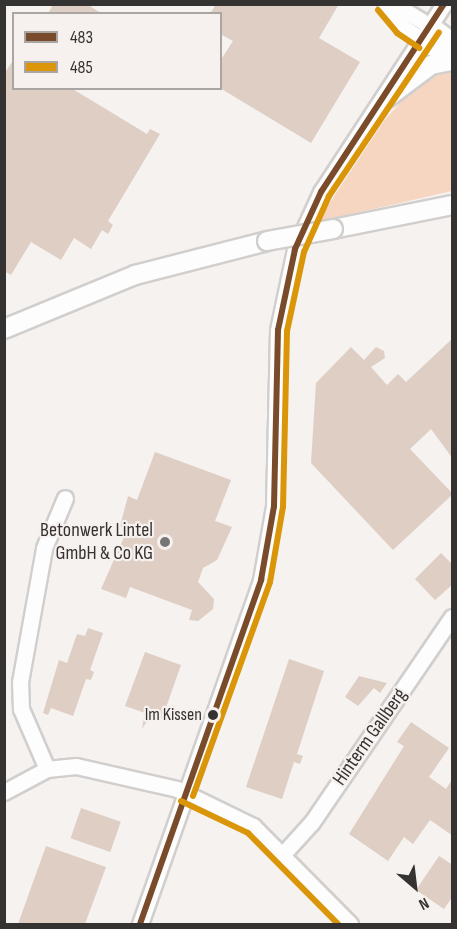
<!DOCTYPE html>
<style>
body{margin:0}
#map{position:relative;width:457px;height:929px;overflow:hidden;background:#f5f2f0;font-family:"Sofia Sans Condensed",sans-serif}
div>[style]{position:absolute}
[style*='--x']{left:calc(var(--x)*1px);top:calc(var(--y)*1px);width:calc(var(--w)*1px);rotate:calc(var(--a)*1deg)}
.green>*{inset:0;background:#f6d5c1}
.building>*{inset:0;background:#dfcec3;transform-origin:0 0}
.roads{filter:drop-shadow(2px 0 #d1cfce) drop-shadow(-2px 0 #d1cfce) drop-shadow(0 2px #d1cfce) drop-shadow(0 -2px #d1cfce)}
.minor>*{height:15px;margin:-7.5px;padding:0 7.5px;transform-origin:7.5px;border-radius:7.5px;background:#fefdfd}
.major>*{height:18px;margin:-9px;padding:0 9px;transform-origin:9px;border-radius:9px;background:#fefdfd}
.bridges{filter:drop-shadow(2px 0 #d1cfce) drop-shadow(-2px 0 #d1cfce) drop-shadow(0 2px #d1cfce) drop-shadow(0 -2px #d1cfce)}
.major-bridge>*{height:18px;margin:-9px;padding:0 9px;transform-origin:9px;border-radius:9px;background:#fefdfd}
.bus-1>*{height:6px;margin:-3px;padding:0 3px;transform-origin:3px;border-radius:3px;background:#7a4b2a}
.bus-2>*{height:6px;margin:-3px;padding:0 3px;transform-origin:3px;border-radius:3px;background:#da9508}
.dots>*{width:16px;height:16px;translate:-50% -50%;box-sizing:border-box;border:3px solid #f6f1ef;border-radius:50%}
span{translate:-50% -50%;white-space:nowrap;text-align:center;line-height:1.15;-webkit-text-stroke:4.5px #f6f1ef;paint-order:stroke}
.bus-label{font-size:18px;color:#353332}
.right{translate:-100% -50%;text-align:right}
.poi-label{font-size:20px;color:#353332}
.street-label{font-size:20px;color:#353332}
.frame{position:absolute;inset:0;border:6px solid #353332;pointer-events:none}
.legend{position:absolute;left:12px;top:12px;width:210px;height:78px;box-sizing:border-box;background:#f6f1ef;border:2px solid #a9a5a3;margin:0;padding:8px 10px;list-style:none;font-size:18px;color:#353332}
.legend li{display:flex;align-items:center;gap:12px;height:30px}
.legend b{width:30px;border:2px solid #a9a5a3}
.north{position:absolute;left:385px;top:857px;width:60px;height:60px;-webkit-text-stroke:4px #f6f1ef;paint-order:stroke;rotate:152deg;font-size:16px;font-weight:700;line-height:24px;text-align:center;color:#353332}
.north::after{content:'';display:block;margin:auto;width:21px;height:27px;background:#353332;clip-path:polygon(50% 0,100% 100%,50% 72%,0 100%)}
</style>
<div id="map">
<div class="green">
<div style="clip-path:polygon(439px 70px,452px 70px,452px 191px,317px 222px,384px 121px,416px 85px)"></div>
</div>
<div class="building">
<div style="clip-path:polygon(53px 4px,87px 4px,102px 14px,48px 14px)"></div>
<div style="clip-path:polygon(216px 4px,339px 4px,319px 38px,360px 62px,311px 143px,220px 88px,220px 61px,233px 41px,220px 34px,220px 14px,210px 14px)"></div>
<div style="clip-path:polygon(14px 59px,14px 88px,71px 88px,147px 134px,150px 129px,160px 134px,108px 221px,113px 225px,108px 234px,102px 230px,91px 249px,74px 238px,61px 260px,31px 242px,11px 275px,4px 271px,4px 74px)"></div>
<div style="clip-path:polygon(453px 338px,453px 459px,431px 429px,410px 449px,453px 494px,393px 550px,311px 463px,316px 383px,351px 347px,364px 360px,376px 347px,384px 351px,385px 358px,371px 367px,387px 385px,398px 374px,406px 382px)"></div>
<div style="clip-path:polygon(155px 452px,231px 480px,215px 521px,232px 527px,217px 560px,203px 568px,198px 582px,214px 599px,213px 609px,198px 621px,189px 620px,192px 610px,130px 587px,126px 598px,101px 589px,125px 535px,126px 529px,120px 526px,128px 496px,137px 500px)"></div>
<div style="clip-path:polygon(441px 553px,453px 565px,453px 584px,435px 600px,415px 579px)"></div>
<div style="clip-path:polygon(88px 628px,103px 633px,90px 670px,94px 672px,91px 680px,86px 679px,73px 716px,51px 708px,48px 715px,43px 713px,59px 660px,67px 663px,77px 634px,85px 636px)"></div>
<div style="clip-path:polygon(145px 652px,181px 665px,162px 719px,151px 715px,142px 729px,145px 713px,125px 706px)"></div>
<div style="clip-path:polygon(289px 659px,324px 671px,297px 754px,303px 756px,300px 764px,294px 762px,282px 799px,246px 787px)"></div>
<div style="clip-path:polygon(359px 676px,387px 683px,380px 693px,374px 688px,358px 706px,345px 697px)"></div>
<div style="clip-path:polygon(411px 722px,449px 748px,429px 777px,446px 789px,453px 778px,453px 836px,430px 820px,413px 844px,404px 837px,388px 861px,349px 834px,404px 746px,397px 742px)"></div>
<div style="left:81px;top:808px;width:42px;height:32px;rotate:19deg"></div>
<div style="clip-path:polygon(46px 846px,106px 867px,85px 924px,18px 924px)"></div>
<div style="clip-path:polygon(439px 856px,453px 865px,453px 896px,444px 909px,416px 890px)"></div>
</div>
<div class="roads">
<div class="minor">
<div style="--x:385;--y:4;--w:29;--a:52"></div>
<div style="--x:403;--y:27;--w:25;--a:34"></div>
<div style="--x:394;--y:4;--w:44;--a:31.2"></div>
<div style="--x:47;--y:769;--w:65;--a:-113.4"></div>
<div style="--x:21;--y:709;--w:27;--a:-92"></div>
<div style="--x:20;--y:682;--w:136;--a:-79.8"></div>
<div style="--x:44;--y:548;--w:54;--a:-67.2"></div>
<div style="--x:4;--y:792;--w:49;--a:-28.1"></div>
<div style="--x:47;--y:769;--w:29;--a:-6"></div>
<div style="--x:76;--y:766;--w:104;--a:12.8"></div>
<div style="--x:177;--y:789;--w:85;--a:26"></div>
<div style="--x:253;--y:826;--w:138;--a:45.3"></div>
<div style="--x:283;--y:854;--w:43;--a:-47.8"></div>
<div style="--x:312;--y:822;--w:248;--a:-55.7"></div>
<div style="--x:140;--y:924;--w:365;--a:-70.6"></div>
<div style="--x:261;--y:580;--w:75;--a:-80"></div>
<div style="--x:274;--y:506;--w:176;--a:-88.7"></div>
<div style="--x:278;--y:330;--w:83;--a:-78.1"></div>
<div style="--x:295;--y:249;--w:63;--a:-65.5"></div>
<div style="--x:321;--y:192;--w:225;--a:-56.8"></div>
</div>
<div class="major">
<div style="--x:432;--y:27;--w:25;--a:37"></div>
<div style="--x:424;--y:41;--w:33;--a:33"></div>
<div style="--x:387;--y:98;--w:55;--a:-36.9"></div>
<div style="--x:431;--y:65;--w:21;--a:-11"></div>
<div style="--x:333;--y:229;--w:121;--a:-11.4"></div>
<div style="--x:4;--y:329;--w:142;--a:-22.4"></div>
<div style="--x:135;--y:275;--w:136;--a:-14.4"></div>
</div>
</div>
<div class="bridges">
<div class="major-bridge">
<div style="--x:267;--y:241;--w:67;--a:-10.3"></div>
</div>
</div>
<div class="bus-1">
<div style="--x:140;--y:924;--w:365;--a:-70.6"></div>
<div style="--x:261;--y:580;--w:75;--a:-80"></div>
<div style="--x:274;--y:506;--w:176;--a:-88.7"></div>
<div style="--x:278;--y:330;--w:83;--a:-78.1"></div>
<div style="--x:295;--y:249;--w:63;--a:-65.5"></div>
<div style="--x:321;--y:192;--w:225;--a:-56.8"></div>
</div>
<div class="bus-2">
<div style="--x:378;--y:10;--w:30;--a:50"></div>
<div style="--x:397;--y:33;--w:27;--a:34"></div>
<div style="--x:193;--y:796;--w:227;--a:-70.2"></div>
<div style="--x:270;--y:582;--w:76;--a:-80.2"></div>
<div style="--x:283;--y:507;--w:176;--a:-88.7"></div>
<div style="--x:287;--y:331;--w:81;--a:-77.9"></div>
<div style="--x:304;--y:252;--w:61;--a:-65.9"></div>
<div style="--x:329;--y:196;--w:197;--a:-56.1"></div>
<div style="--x:181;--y:801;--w:74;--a:25.5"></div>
<div style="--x:248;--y:833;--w:128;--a:45.3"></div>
</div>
<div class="dots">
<div style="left:165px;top:542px;background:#787674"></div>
<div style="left:213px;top:715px;background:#353332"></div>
</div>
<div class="bus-label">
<span class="right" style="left:202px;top:715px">Im Kissen</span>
</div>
<div class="poi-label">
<span class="right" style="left:153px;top:542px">Betonwerk Lintel<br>GmbH &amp; Co KG</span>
</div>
<div class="street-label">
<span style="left:370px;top:737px;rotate:-55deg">Hinterm Gallberg</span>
</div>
<div class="frame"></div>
<ul class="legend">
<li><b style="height:8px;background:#7a4b2a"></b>483</li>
<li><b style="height:8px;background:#da9508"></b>485</li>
</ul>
<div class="north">N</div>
</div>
